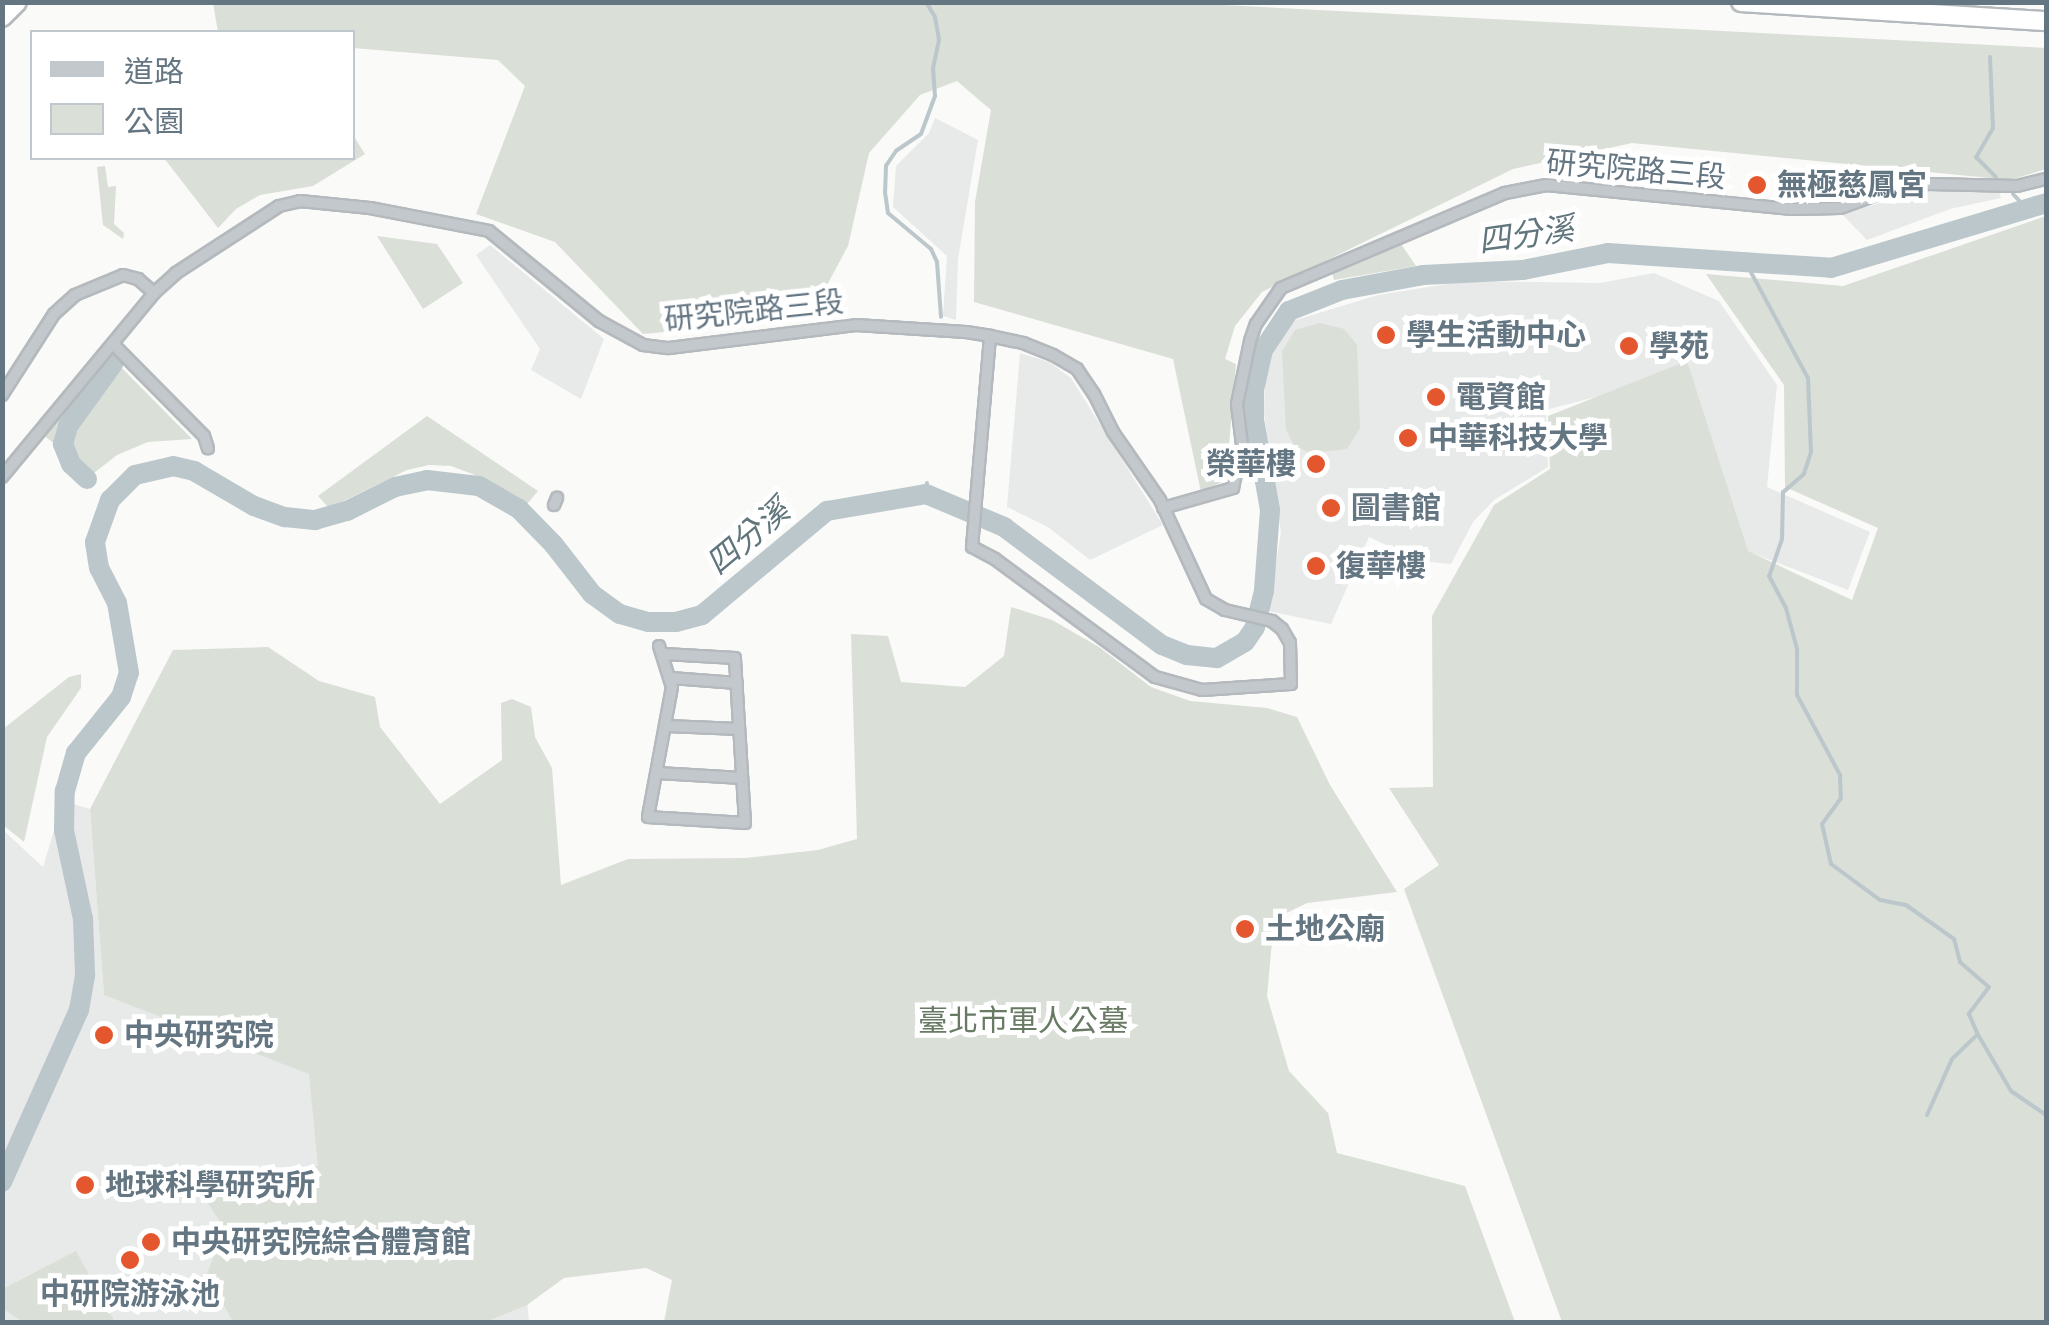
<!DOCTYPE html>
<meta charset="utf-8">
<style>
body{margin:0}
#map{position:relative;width:2049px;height:1325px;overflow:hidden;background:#fafaf8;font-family:"Fira Sans Condensed","Noto Sans TC",sans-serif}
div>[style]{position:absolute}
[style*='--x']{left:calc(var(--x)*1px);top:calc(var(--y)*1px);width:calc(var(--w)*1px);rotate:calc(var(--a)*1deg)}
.built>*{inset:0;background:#e8e9e9}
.green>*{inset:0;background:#dadfd7}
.stream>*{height:4px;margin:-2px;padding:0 2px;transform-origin:2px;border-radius:2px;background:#bbc7cb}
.river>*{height:20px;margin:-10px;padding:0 10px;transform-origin:10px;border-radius:10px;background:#bbc7cb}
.roads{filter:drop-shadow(2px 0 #b4b9bd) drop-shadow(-2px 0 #b4b9bd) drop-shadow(0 2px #b4b9bd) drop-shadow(0 -2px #b4b9bd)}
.street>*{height:10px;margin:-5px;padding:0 5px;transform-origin:5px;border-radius:5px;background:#c3c8cc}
.highway>*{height:18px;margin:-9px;padding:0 9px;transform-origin:9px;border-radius:9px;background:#fff}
.dots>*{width:28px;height:28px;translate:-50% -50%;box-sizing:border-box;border:5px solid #fff;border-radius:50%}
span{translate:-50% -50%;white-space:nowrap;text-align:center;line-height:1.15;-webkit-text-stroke:10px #fff;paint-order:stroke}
.street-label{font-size:30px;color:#657683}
.poi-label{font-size:30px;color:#657683;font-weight:700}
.left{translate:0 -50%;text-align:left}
.right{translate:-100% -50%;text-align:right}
.park-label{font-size:30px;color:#687a64}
.water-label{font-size:32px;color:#60757c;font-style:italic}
.frame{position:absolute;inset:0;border:5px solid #657683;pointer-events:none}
.legend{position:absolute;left:30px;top:30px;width:325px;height:130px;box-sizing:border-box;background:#fff;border:2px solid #c1c8cd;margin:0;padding:12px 18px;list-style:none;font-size:30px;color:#657683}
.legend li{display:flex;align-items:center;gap:20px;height:50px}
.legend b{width:50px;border:2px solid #c1c8cd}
</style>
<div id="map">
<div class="built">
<div style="clip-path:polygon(935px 118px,978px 140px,958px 259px,956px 320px,943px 316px,947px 256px,893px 207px,896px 166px,929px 133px)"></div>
<div style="clip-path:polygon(1926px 191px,1999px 192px,2001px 198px,1950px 209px,1867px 240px,1842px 214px,1880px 203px,1896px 204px,1901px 195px)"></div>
<div style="clip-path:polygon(490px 245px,604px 339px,581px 399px,531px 370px,540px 349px,476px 255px)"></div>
<div style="clip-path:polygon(1654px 273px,1719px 301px,1777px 385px,1767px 487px,1870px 532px,1848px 590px,1739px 548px,1676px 376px,1546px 410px,1548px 467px,1494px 500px,1473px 522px,1451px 564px,1421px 561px,1369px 537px,1331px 624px,1268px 611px,1281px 533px,1264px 413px,1265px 379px,1270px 356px,1289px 322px,1378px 295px,1466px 281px,1600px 283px)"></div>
<div style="clip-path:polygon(1020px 353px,1049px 362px,1071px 378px,1163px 525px,1090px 560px,1048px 527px,1007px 507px)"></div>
<div style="clip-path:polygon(63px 801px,90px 809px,104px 995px,513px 1149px,529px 1322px,3px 1322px,2px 829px,43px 867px)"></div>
</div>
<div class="green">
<div style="clip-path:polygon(1166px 2px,2046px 48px,2046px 169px,2010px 180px,1632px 143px,1513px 169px,1262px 292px,1235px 326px,1225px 359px,1236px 364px,1226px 480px,1201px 492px,1173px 359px,974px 302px,975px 202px,991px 110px,957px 81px,920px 95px,869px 153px,848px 246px,820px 298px,754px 294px,719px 327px,643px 334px,555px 242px,476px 214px,525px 86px,498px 60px,353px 48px,352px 32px,218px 32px,213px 3px)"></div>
<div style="clip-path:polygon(353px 135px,365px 154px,313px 186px,260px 195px,236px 209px,218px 228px,164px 158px,352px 158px)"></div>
<div style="clip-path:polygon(105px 166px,108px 187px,116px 186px,114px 224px,124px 233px,123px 239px,103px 225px,97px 167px)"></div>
<div style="clip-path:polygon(2046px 216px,2046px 1322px,1562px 1322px,1404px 889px,1439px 865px,1389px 788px,1433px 787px,1432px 616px,1494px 505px,1550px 469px,1548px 416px,1687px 361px,1748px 551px,1852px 600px,1878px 528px,1785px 487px,1784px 385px,1706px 274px,1843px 286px)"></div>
<div style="clip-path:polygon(377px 236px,437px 244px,463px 283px,423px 309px)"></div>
<div style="clip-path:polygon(1401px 244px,1416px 266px,1334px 280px,1332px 272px)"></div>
<div style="clip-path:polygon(1320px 323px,1344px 329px,1357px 345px,1360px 428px,1347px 449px,1310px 453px,1294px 445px,1286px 430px,1282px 351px,1295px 330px)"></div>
<div style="clip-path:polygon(111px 357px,192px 439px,148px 442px,117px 455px,94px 473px,43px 435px)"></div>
<div style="clip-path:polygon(427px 416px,538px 491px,527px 504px,475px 475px,451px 466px,429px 465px,407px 470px,329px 508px,318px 496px)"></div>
<div style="clip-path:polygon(1011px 607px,1052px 620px,1099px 647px,1151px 687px,1190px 701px,1267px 708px,1297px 717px,1330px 785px,1397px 892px,1307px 903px,1274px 919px,1267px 996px,1289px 1071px,1328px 1113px,1337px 1153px,1465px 1186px,1515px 1322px,664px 1322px,672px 1280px,646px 1268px,564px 1278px,527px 1305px,485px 1322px,233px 1322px,207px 1274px,217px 1248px,226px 1245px,223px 1226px,192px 1179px,318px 1166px,309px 1074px,104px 995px,90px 809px,173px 650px,268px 647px,319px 681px,375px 697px,380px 727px,440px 804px,502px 760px,501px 703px,512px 699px,531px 707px,535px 737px,552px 768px,561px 885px,628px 859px,745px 858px,818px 850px,857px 839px,851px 634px,888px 636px,901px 682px,965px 687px,1004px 656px)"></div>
<div style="clip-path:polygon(81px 674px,81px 688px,47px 737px,24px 842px,3px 825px,3px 729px,69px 677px)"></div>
<div style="clip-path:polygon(76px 1251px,115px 1322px,23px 1322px,3px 1309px,3px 1289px)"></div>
</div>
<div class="stream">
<div style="--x:926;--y:2;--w:17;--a:59"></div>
<div style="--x:935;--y:17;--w:23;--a:80"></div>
<div style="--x:939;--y:40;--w:29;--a:102"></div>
<div style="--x:933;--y:68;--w:28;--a:86"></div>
<div style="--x:935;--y:96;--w:40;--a:110.2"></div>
<div style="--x:921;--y:134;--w:30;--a:146"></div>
<div style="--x:896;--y:151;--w:18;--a:124"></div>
<div style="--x:886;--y:166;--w:26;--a:92"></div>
<div style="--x:885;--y:192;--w:21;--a:82"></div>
<div style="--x:888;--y:213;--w:56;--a:39.9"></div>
<div style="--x:931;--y:249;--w:14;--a:65"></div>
<div style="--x:937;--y:262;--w:55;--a:85.8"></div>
<div style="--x:1990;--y:57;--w:71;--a:87.6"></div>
<div style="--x:1993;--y:128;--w:34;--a:120"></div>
<div style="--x:1976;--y:157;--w:28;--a:45"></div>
<div style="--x:2013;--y:194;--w:21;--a:47"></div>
<div style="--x:1746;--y:263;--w:131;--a:61.7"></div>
<div style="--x:1808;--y:378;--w:74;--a:87.7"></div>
<div style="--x:1811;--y:452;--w:23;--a:108"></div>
<div style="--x:1804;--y:474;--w:28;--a:139"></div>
<div style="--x:1783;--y:492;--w:47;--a:91.2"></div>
<div style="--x:1782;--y:539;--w:39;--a:109"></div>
<div style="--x:1769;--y:576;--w:36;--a:62"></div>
<div style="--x:1786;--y:608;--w:42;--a:75"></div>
<div style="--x:1797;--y:649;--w:46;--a:90"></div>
<div style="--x:1797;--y:695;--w:91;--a:61.7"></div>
<div style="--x:1840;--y:775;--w:23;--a:88"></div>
<div style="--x:1841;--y:798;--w:32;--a:126"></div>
<div style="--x:1822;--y:824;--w:41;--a:77.3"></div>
<div style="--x:1831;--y:864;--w:61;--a:36.3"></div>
<div style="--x:1880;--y:900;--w:26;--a:11"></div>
<div style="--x:1906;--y:905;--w:59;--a:35.3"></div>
<div style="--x:1954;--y:939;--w:24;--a:75"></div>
<div style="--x:1960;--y:962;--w:38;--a:41"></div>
<div style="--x:1989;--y:987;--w:34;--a:127"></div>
<div style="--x:1969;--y:1014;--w:21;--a:67"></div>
<div style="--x:1977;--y:1033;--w:67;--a:59.6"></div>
<div style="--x:2011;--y:1091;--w:42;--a:34.4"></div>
<div style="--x:926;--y:494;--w:11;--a:-85"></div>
<div style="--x:1927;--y:1115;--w:61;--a:-65.9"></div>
<div style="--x:1952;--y:1059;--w:33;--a:-44"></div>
</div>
<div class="river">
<div style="--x:87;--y:479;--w:22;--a:-137"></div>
<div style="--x:71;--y:464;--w:22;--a:-112"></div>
<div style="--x:63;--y:444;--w:19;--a:-74"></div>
<div style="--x:68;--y:426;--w:77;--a:-54"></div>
<div style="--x:2;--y:1182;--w:188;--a:-65.9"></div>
<div style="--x:79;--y:1010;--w:36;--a:-80"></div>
<div style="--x:85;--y:975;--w:56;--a:-92"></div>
<div style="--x:83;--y:919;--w:91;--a:-102.1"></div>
<div style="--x:64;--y:830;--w:39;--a:-89"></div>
<div style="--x:65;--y:791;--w:40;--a:-74"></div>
<div style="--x:76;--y:753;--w:72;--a:-51.2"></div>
<div style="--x:121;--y:697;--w:25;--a:-72"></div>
<div style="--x:129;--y:673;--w:71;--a:-99.7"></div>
<div style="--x:117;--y:603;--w:39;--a:-117"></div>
<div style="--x:99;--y:568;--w:26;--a:-99"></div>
<div style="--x:95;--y:542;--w:45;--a:-70.3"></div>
<div style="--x:110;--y:500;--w:35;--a:-45"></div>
<div style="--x:135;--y:475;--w:39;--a:-13"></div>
<div style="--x:173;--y:466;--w:22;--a:13"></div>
<div style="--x:194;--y:471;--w:69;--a:30.3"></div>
<div style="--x:254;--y:506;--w:33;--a:20"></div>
<div style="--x:285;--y:517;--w:30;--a:6"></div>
<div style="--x:315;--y:520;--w:33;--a:-16"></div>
<div style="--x:347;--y:511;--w:54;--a:-26.6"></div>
<div style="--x:395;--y:487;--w:33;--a:-12"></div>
<div style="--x:427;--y:480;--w:52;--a:6.6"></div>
<div style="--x:479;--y:486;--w:46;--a:29.9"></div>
<div style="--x:519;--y:509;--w:50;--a:45.8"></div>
<div style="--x:554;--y:545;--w:62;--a:52.2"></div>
<div style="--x:592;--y:594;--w:34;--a:36"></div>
<div style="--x:620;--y:614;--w:29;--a:16"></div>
<div style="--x:648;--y:622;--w:28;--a:0"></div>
<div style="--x:676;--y:622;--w:27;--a:-15"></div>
<div style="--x:702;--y:615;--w:163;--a:-39.8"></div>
<div style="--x:827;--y:511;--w:100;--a:-9.7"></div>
<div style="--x:926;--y:494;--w:85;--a:22.9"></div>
<div style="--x:1004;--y:527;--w:197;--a:36.8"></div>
<div style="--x:1162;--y:645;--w:27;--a:22"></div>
<div style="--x:1187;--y:655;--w:30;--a:6"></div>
<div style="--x:1217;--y:658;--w:32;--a:-30"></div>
<div style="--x:1245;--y:642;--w:18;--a:-56"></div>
<div style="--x:1255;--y:627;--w:38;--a:-76"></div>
<div style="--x:1264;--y:590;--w:80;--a:-85.7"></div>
<div style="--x:1270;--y:510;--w:92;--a:-100"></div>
<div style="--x:1254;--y:419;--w:29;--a:-90"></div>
<div style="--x:1254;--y:390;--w:41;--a:-77.3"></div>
<div style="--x:1263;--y:350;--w:47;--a:-56.3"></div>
<div style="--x:1289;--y:311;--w:57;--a:-21.6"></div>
<div style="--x:1342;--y:290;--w:82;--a:-10.5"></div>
<div style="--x:1423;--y:275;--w:100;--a:-2.9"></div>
<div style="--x:1523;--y:270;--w:87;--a:-11.3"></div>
<div style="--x:1608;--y:253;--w:224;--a:3.8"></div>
<div style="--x:1831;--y:268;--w:225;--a:-16.8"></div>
</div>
<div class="roads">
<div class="street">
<div style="--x:114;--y:345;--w:128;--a:45.3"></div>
<div style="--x:204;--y:436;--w:13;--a:72"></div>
<div style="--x:2;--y:395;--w:96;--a:-57.3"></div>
<div style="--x:54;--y:314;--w:28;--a:-42"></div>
<div style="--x:75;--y:295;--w:52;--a:-22.6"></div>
<div style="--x:123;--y:275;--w:16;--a:15"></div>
<div style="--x:138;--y:279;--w:21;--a:41"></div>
<div style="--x:2;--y:477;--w:239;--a:-50.4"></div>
<div style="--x:154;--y:293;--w:30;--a:-42"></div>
<div style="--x:176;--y:273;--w:123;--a:-33"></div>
<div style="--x:279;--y:206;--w:22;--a:-13"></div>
<div style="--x:300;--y:201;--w:70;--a:5.7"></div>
<div style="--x:370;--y:208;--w:121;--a:10.9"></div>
<div style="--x:489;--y:231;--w:142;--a:39.3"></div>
<div style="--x:599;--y:321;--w:50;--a:28.6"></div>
<div style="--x:643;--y:345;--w:26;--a:7"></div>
<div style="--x:669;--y:348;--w:188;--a:-7"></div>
<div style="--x:856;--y:325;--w:110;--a:3.6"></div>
<div style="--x:966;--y:332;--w:24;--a:9"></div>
<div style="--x:990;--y:336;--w:24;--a:12"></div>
<div style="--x:1013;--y:341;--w:10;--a:11"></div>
<div style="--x:1023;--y:343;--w:32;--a:22"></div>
<div style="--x:1053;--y:355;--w:28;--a:30"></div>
<div style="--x:1077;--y:369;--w:30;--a:56"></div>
<div style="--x:1094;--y:394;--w:42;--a:63.4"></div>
<div style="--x:1113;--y:432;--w:83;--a:55.3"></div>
<div style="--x:1160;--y:500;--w:109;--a:65.1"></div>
<div style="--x:1206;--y:599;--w:22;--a:30"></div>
<div style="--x:1225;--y:610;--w:48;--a:13.2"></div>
<div style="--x:1272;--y:621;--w:13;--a:39"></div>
<div style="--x:1282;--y:629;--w:16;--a:60"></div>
<div style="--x:1290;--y:643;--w:41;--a:88.6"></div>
<div style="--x:1291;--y:684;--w:89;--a:176.1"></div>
<div style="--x:1202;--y:690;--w:49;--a:-164.5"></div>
<div style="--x:1155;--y:677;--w:199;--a:-143.6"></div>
<div style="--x:995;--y:559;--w:26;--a:-152"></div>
<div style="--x:972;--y:547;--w:212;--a:-85.1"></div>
<div style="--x:554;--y:505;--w:8;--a:-67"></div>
<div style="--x:1163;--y:508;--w:73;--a:-15.9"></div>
<div style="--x:1233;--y:488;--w:44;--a:-78.2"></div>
<div style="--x:1242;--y:445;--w:41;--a:-97"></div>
<div style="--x:1237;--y:404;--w:64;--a:-78.3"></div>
<div style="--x:1250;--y:341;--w:18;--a:-71"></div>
<div style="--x:1256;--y:324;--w:44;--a:-55.2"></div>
<div style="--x:1281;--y:288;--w:243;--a:-23"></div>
<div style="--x:1505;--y:193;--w:42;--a:-11"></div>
<div style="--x:1546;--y:185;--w:247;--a:5.6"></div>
<div style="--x:1792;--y:209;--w:48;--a:-1.2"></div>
<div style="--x:1840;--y:208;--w:50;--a:-19.9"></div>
<div style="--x:1887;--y:191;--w:43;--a:-9.5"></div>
<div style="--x:1929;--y:184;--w:88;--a:1.3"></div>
<div style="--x:2017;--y:186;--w:30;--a:-14"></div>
<div style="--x:659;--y:646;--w:43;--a:72.4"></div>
<div style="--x:672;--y:687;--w:132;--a:100.5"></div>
<div style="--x:648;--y:817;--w:97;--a:3.5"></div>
<div style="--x:745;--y:823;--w:165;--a:-93.5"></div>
<div style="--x:735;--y:658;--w:71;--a:-176.8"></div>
<div style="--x:671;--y:678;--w:66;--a:4.3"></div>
<div style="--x:667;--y:726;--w:72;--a:2.4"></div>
<div style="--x:658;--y:773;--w:84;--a:3.4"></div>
</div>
<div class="highway">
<div style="--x:1741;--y:2;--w:306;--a:3.6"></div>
<div style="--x:2;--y:17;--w:21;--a:-45"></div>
</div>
</div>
<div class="dots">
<div style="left:1757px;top:185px;background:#e4572e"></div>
<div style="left:1386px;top:335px;background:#e4572e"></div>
<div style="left:1629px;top:346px;background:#e4572e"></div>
<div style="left:1436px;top:397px;background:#e4572e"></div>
<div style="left:1408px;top:438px;background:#e4572e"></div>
<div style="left:1316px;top:464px;background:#e4572e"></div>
<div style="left:1331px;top:508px;background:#e4572e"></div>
<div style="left:1316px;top:566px;background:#e4572e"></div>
<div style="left:1245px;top:929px;background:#e4572e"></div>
<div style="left:104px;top:1035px;background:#e4572e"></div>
<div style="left:85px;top:1185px;background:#e4572e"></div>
<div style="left:151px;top:1242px;background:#e4572e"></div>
<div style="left:130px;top:1260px;background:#e4572e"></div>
</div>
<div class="street-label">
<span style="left:1636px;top:170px;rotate:5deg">研究院路三段</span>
<span style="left:754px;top:311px;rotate:-6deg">研究院路三段</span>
</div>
<div class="poi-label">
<span class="left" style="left:1777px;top:185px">無極慈鳳宮</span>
<span class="left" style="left:1406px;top:335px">學生活動中心</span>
<span class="left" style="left:1649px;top:346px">學苑</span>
<span class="left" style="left:1456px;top:397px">電資館</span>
<span class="left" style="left:1428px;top:438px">中華科技大學</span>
<span class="right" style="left:1296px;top:464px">榮華樓</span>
<span class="left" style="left:1351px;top:508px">圖書館</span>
<span class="left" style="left:1336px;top:566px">復華樓</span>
<span class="left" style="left:1265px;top:929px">土地公廟</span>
<span class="left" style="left:124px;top:1035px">中央研究院</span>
<span class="left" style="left:105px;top:1185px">地球科學研究所</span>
<span class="left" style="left:171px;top:1242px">中央研究院綜合體育館</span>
<span style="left:130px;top:1294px">中研院游泳池</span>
</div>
<div class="park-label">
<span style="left:1023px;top:1021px">臺北市軍人公墓</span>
</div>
<div class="water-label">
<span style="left:1526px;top:235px;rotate:-8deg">四分溪</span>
<span style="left:748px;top:537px;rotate:-40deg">四分溪</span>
</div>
<div class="frame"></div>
<ul class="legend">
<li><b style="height:12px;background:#c3c8cc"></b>道路</li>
<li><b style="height:28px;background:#dadfd7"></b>公園</li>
</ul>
</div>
